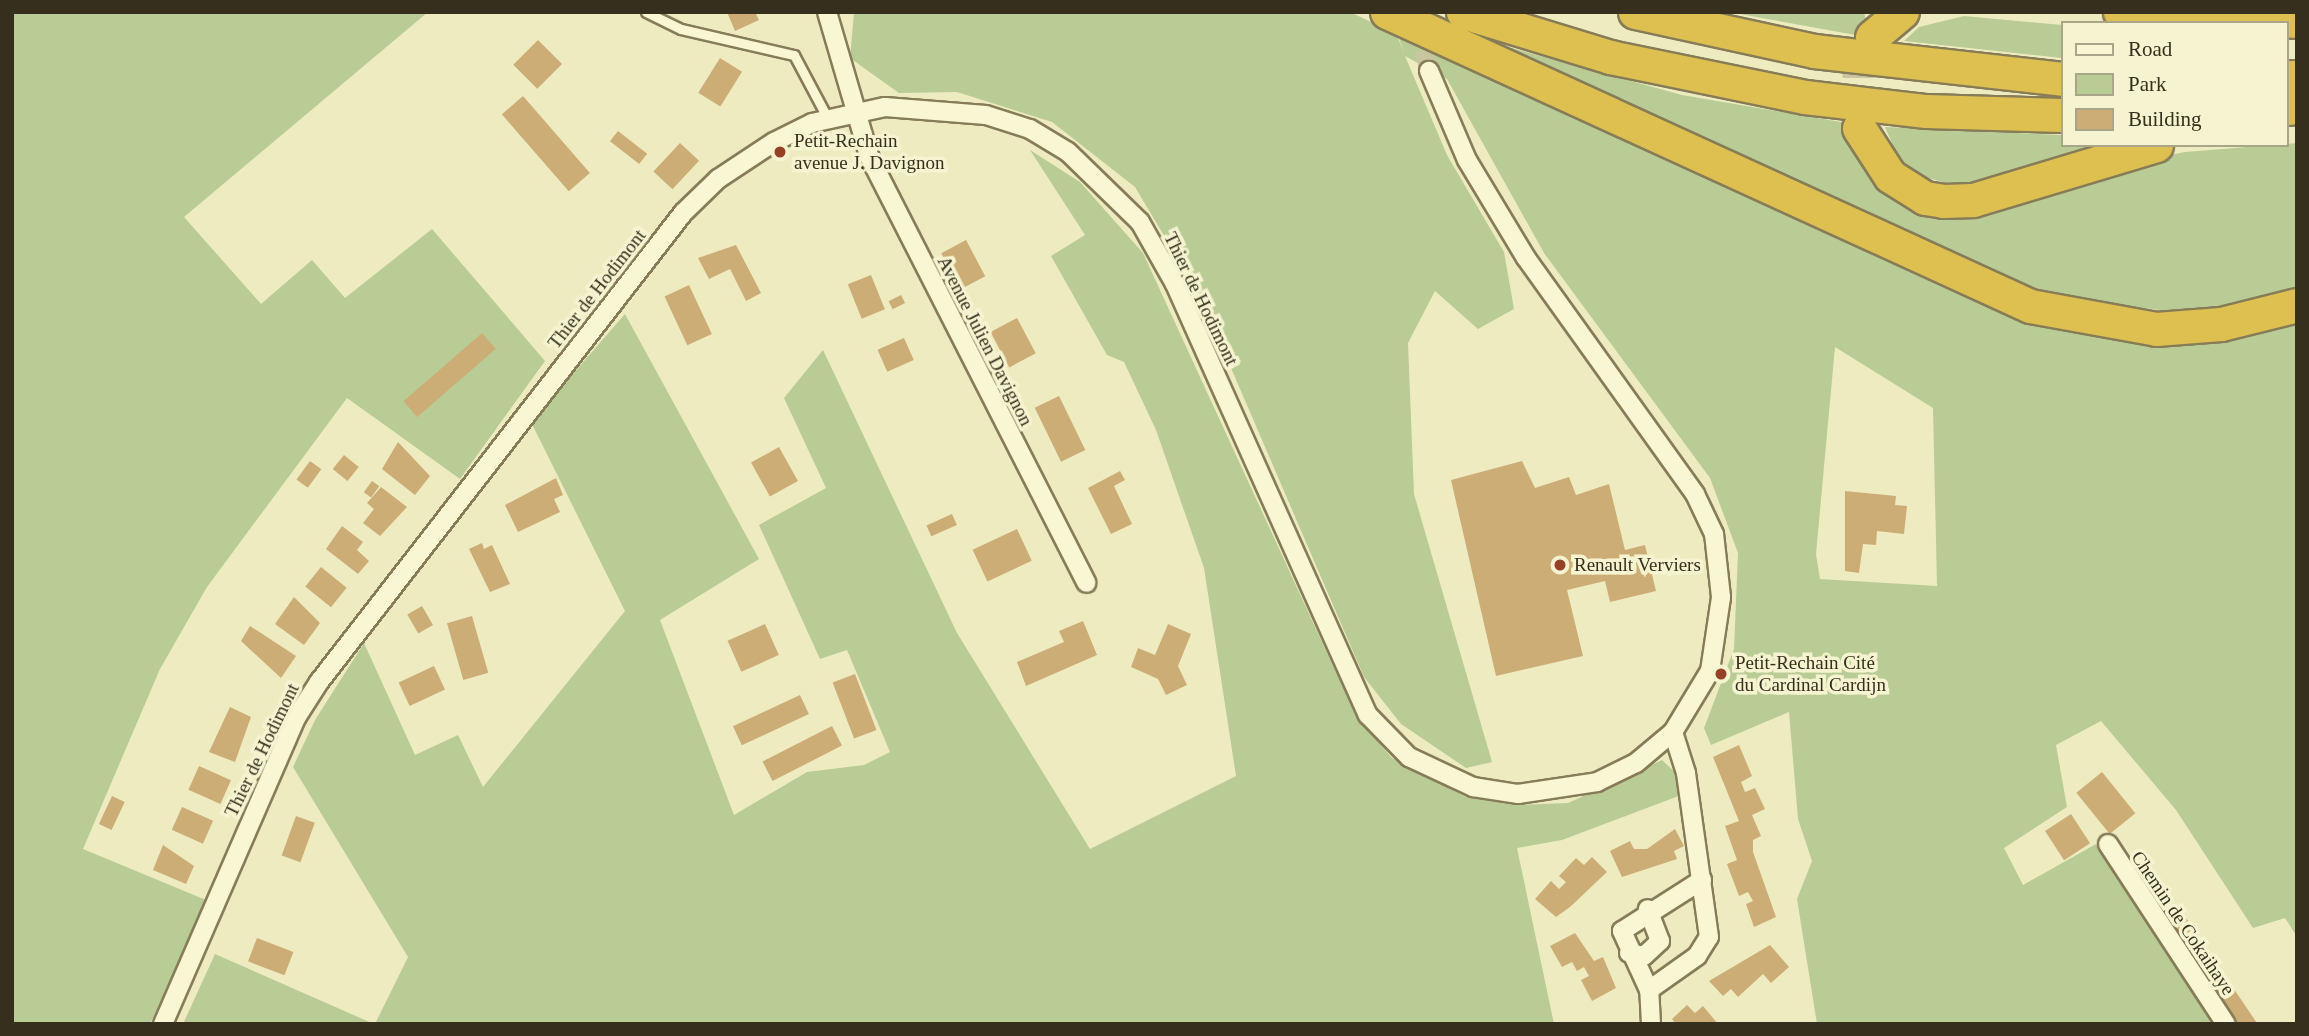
<!DOCTYPE html>
<meta charset="utf-8">
<style>
body{margin:0}
#map{position:relative;width:2309px;height:1036px;overflow:hidden;background:#eeebc1;font-family:"Times New Roman",serif}
div>[style]{position:absolute}
[style*='--x']{left:calc(var(--x)*1px);top:calc(var(--y)*1px);width:calc(var(--w)*1px);rotate:calc(var(--a)*1deg)}
.green>*{inset:0;background:#b9cc95}
.building>*{inset:0;background:#ccad76;transform-origin:0 0}
.minor-tunnel>*{height:18px;margin-top:-9px;transform-origin:0;background:repeating-linear-gradient(90deg,#c9c5a0 0 18px,transparent 0 27px)}
.motorway-tunnel>*{height:33px;margin-top:-16.5px;transform-origin:0;background:repeating-linear-gradient(90deg,#c9c5a0 0 33px,transparent 0 50px)}
.roads{filter:drop-shadow(2px 0 #877c58) drop-shadow(-2px 0 #877c58) drop-shadow(0 2px #877c58) drop-shadow(0 -2px #877c58)}
.service>*{height:9px;margin:-4.5px;padding:0 4.5px;transform-origin:4.5px;border-radius:4.5px;background:#f9f6d4}
.minor>*{height:18px;margin:-9px;padding:0 9px;transform-origin:9px;border-radius:9px;background:#f9f6d4}
.motorway>*{height:33px;margin:-16.5px;padding:0 16.5px;transform-origin:16.5px;border-radius:16.5px;background:#dec050}
.dots>*{width:19px;height:19px;translate:-50% -50%;box-sizing:border-box;border:4px solid #f5f3d0;border-radius:50%}
span{translate:-50% -50%;white-space:nowrap;text-align:center;line-height:1.15;-webkit-text-stroke:7px #f5f3d0;paint-order:stroke}
.poi-label{font-size:19px;color:#372f1d}
.left{translate:0 -50%;text-align:left}
.street-label{font-size:19px;color:#372f1d}
.frame{position:absolute;inset:0;border:14px solid #372f1d;pointer-events:none}
.legend{position:absolute;left:2061px;top:21px;width:228px;height:126px;box-sizing:border-box;background:#f5f3d0;border:2px solid #a9a588;margin:0;padding:9px 12px;list-style:none;font-size:21px;color:#372f1d}
.legend li{display:flex;align-items:center;gap:14px;height:35px}
.legend b{width:35px;border:2px solid #a9a588}
</style>
<div id="map">
<div class="green">
<div style="clip-path:polygon(12px 12px,428px 12px,184px 217px,261px 304px,312px 260px,345px 298px,432px 229px,545px 361px,460px 479px,347px 398px,207px 587px,160px 669px,83px 849px,206px 900px,150px 1024px,12px 1024px)"></div>
<div style="clip-path:polygon(evenodd,854px 12px,1350px 12px,1396px 34px,1404px 52px,1397px 33px,1967px 297px,2054px 329px,2141px 341px,2297px 317px,2297px 937px,2285px 918px,2253px 928px,2176px 810px,2101px 721px,2056px 745px,2067px 807px,2004px 848px,2023px 885px,2096px 844px,2213px 1024px,1817px 1024px,1797px 899px,1812px 861px,1798px 819px,1789px 712px,1711px 745px,1704px 728px,1734px 649px,1738px 553px,1710px 478px,1544px 253px,1447px 79px,1405px 56px,1447px 155px,1504px 252px,1514px 309px,1478px 329px,1435px 291px,1408px 343px,1414px 494px,1492px 762px,1466px 768px,1401px 724px,1364px 677px,1200px 296px,1135px 187px,1052px 122px,957px 92px,899px 93px,850px 58px,854px 12px,1835px 347px,1933px 408px,1937px 586px,1820px 579px,1816px 554px,1835px 347px)"></div>
<div style="clip-path:polygon(1729px 12px,1864px 12px,1867px 27px,1861px 36px)"></div>
<div style="clip-path:polygon(1964px 16px,2062px 25px,2062px 58px,1904px 41px,1919px 27px)"></div>
<div style="clip-path:polygon(1490px 42px,1682px 95px,1841px 122px,1864px 171px,1909px 207px,2185px 152px,2297px 143px,2297px 287px,2228px 307px,2176px 312px,2052px 297px,1996px 278px)"></div>
<div style="clip-path:polygon(1885px 127px,2062px 135px,2062px 145px,2096px 145px,1975px 184px,1949px 184px,1918px 175px,1898px 157px)"></div>
<div style="clip-path:polygon(1030px 150px,1080px 182px,1143px 253px,1357px 718px,1392px 758px,1466px 797px,1514px 805px,1568px 803px,1662px 760px,1678px 775px,1684px 794px,1562px 840px,1517px 848px,1554px 1024px,375px 1024px,408px 957px,293px 767px,315px 720px,364px 643px,415px 755px,458px 735px,483px 787px,625px 611px,531px 422px,625px 314px,759px 559px,660px 620px,734px 815px,807px 772px,864px 765px,890px 752px,847px 650px,820px 659px,759px 525px,826px 488px,784px 398px,823px 350px,957px 633px,1090px 849px,1236px 776px,1204px 568px,1156px 430px,1124px 362px,1107px 355px,1051px 256px,1085px 235px)"></div>
<div style="clip-path:polygon(215px 954px,374px 1024px,183px 1024px)"></div>
</div>
<div class="building">
<div style="clip-path:polygon(727px 12px,755px 12px,759px 20px,735px 31px)"></div>
<div style="left:538px;top:40px;width:34px;height:35px;rotate:45deg"></div>
<div style="left:720px;top:58px;width:26px;height:41px;rotate:32deg"></div>
<div style="left:523px;top:96px;width:102px;height:28px;rotate:49deg"></div>
<div style="left:618px;top:131px;width:37px;height:13px;rotate:38deg"></div>
<div style="left:680px;top:143px;width:26px;height:39px;rotate:43deg"></div>
<div style="left:966px;top:240px;width:41px;height:28px;rotate:62deg"></div>
<div style="clip-path:polygon(736px 245px,761px 293px,746px 301px,730px 269px,709px 279px,698px 258px)"></div>
<div style="left:871px;top:275px;width:37px;height:25px;rotate:68deg"></div>
<div style="left:689px;top:285px;width:54px;height:27px;rotate:65deg"></div>
<div style="left:901px;top:295px;width:9px;height:14px;rotate:63deg"></div>
<div style="left:1017px;top:318px;width:40px;height:30px;rotate:62deg"></div>
<div style="left:482px;top:333px;width:21px;height:104px;rotate:49deg"></div>
<div style="left:904px;top:338px;width:24px;height:29px;rotate:66deg"></div>
<div style="left:1059px;top:396px;width:60px;height:27px;rotate:64deg"></div>
<div style="clip-path:polygon(398px 442px,430px 476px,415px 495px,382px 469px)"></div>
<div style="left:779px;top:447px;width:39px;height:32px;rotate:61deg"></div>
<div style="left:344px;top:455px;width:19px;height:18px;rotate:39deg"></div>
<div style="left:310px;top:461px;width:14px;height:23px;rotate:36deg"></div>
<div style="clip-path:polygon(1522px 461px,1535px 488px,1569px 477px,1576px 495px,1609px 484px,1625px 550px,1645px 545px,1656px 591px,1610px 602px,1605px 581px,1567px 590px,1583px 656px,1496px 676px,1451px 480px)"></div>
<div style="clip-path:polygon(1120px 471px,1125px 480px,1114px 486px,1132px 524px,1111px 534px,1088px 488px)"></div>
<div style="clip-path:polygon(556px 478px,563px 495px,554px 499px,560px 512px,518px 532px,505px 505px)"></div>
<div style="left:372px;top:481px;width:9px;height:14px;rotate:36deg"></div>
<div style="clip-path:polygon(381px 487px,407px 507px,380px 536px,363px 523px,374px 509px,367px 503px)"></div>
<div style="clip-path:polygon(1845px 491px,1896px 496px,1895px 505px,1907px 506px,1904px 534px,1877px 531px,1876px 545px,1863px 544px,1859px 573px,1845px 571px)"></div>
<div style="left:952px;top:514px;width:12px;height:28px;rotate:66deg"></div>
<div style="clip-path:polygon(342px 526px,363px 542px,357px 550px,369px 561px,358px 574px,326px 549px)"></div>
<div style="left:1017px;top:529px;width:35px;height:49px;rotate:65deg"></div>
<div style="clip-path:polygon(482px 543px,484px 549px,492px 545px,510px 584px,490px 592px,469px 549px)"></div>
<div style="left:321px;top:567px;width:33px;height:25px;rotate:39deg"></div>
<div style="clip-path:polygon(294px 597px,320px 623px,304px 645px,275px 624px)"></div>
<div style="left:422px;top:606px;width:22px;height:17px;rotate:60deg"></div>
<div style="left:472px;top:616px;width:59px;height:26px;rotate:74deg"></div>
<div style="clip-path:polygon(1083px 621px,1097px 655px,1026px 686px,1017px 662px,1064px 642px,1059px 631px)"></div>
<div style="left:765px;top:624px;width:34px;height:41px;rotate:66deg"></div>
<div style="clip-path:polygon(1168px 624px,1191px 634px,1178px 666px,1187px 685px,1166px 695px,1158px 679px,1131px 667px,1138px 648px,1155px 655px)"></div>
<div style="clip-path:polygon(250px 626px,296px 656px,281px 678px,241px 641px)"></div>
<div style="left:434px;top:666px;width:26px;height:39px;rotate:65deg"></div>
<div style="left:855px;top:674px;width:60px;height:24px;rotate:69deg"></div>
<div style="left:800px;top:695px;width:21px;height:74px;rotate:65deg"></div>
<div style="clip-path:polygon(230px 707px,251px 717px,235px 762px,209px 752px)"></div>
<div style="left:832px;top:726px;width:22px;height:78px;rotate:63deg"></div>
<div style="clip-path:polygon(1739px 745px,1752px 776px,1741px 782px,1745px 792px,1755px 788px,1765px 809px,1752px 815px,1761px 836px,1753px 840px,1753px 852px,1776px 917px,1754px 927px,1746px 904px,1753px 901px,1748px 892px,1739px 896px,1727px 864px,1737px 860px,1725px 826px,1739px 821px,1713px 757px)"></div>
<div style="left:199px;top:766px;width:35px;height:26px;rotate:24deg"></div>
<div style="left:2102px;top:772px;width:53px;height:33px;rotate:51deg"></div>
<div style="left:112px;top:796px;width:14px;height:31px;rotate:25deg"></div>
<div style="left:182px;top:807px;width:34px;height:25px;rotate:24deg"></div>
<div style="left:2071px;top:814px;width:35px;height:31px;rotate:57deg"></div>
<div style="left:296px;top:816px;width:20px;height:42px;rotate:20deg"></div>
<div style="clip-path:polygon(1675px 829px,1684px 846px,1674px 851px,1677px 859px,1622px 877px,1610px 851px,1630px 841px,1634px 849px,1647px 849px)"></div>
<div style="clip-path:polygon(163px 845px,194px 866px,186px 884px,153px 870px)"></div>
<div style="clip-path:polygon(1592px 857px,1607px 872px,1570px 907px,1556px 917px,1535px 899px,1551px 881px,1559px 889px,1566px 882px,1559px 876px,1576px 858px,1584px 865px)"></div>
<div style="left:2180px;top:909px;width:139px;height:20px;rotate:56deg"></div>
<div style="clip-path:polygon(1575px 933px,1594px 961px,1603px 957px,1616px 988px,1592px 1001px,1581px 980px,1589px 976px,1584px 967px,1577px 971px,1572px 962px,1562px 967px,1550px 946px)"></div>
<div style="left:257px;top:938px;width:39px;height:25px;rotate:21deg"></div>
<div style="clip-path:polygon(1770px 945px,1789px 967px,1771px 983px,1763px 974px,1738px 997px,1731px 989px,1723px 996px,1709px 981px)"></div>
<div style="clip-path:polygon(1687px 1005px,1695px 1013px,1703px 1006px,1718px 1024px,1676px 1024px,1672px 1019px)"></div>
</div>
<div class="minor-tunnel">
<div style="--x:1417;--y:24;--w:49;--a:75.7"></div>
</div>
<div class="motorway-tunnel">
<div style="--x:1859;--y:128;--w:66;--a:-90"></div>
<div style="--x:1859;--y:62;--w:28;--a:-63"></div>
</div>
<div class="roads">
<div class="service">
<div style="--x:646;--y:12;--w:39;--a:26"></div>
<div style="--x:681;--y:29;--w:116;--a:13"></div>
<div style="--x:794;--y:55;--w:72;--a:62"></div>
</div>
<div class="minor">
<div style="--x:827;--y:12;--w:150;--a:73.7"></div>
<div style="--x:869;--y:156;--w:479;--a:63"></div>
<div style="--x:2108;--y:844;--w:215;--a:56.8"></div>
<div style="--x:1629;--y:953;--w:15;--a:11"></div>
<div style="--x:1644;--y:956;--w:22;--a:-43"></div>
<div style="--x:1660;--y:941;--w:34;--a:-111"></div>
<div style="--x:1649;--y:990;--w:65;--a:-114.6"></div>
<div style="--x:1622;--y:931;--w:95;--a:-32.5"></div>
<div style="--x:163;--y:1024;--w:334;--a:-66.5"></div>
<div style="--x:296;--y:718;--w:43;--a:-57.4"></div>
<div style="--x:319;--y:682;--w:594;--a:-52.18"></div>
<div style="--x:683;--y:213;--w:49;--a:-44.2"></div>
<div style="--x:718;--y:179;--w:67;--a:-33.5"></div>
<div style="--x:774;--y:142;--w:42;--a:-26.6"></div>
<div style="--x:812;--y:123;--w:75;--a:-12.4"></div>
<div style="--x:885;--y:107;--w:101;--a:4.5"></div>
<div style="--x:986;--y:115;--w:46;--a:17.7"></div>
<div style="--x:1030;--y:129;--w:44;--a:31.2"></div>
<div style="--x:1068;--y:152;--w:100;--a:44.2"></div>
<div style="--x:1140;--y:222;--w:71;--a:60.6"></div>
<div style="--x:1175;--y:284;--w:472;--a:65.9"></div>
<div style="--x:1368;--y:715;--w:59;--a:45.7"></div>
<div style="--x:1409;--y:757;--w:71;--a:25.1"></div>
<div style="--x:1473;--y:787;--w:46;--a:8.8"></div>
<div style="--x:1518;--y:794;--w:80;--a:-8.6"></div>
<div style="--x:1597;--y:782;--w:43;--a:-26"></div>
<div style="--x:1636;--y:763;--w:48;--a:-40"></div>
<div style="--x:1673;--y:732;--w:71;--a:-58.8"></div>
<div style="--x:1710;--y:671;--w:75;--a:-81.5"></div>
<div style="--x:1721;--y:597;--w:63;--a:-96.3"></div>
<div style="--x:1714;--y:534;--w:44;--a:-115.4"></div>
<div style="--x:1695;--y:494;--w:290;--a:-125.6"></div>
<div style="--x:1526;--y:258;--w:114;--a:-121"></div>
<div style="--x:1467;--y:160;--w:97;--a:-113.1"></div>
<div style="--x:1651;--y:1024;--w:34;--a:-93"></div>
<div style="--x:1649;--y:990;--w:59;--a:-35.3"></div>
<div style="--x:1697;--y:956;--w:22;--a:-58"></div>
<div style="--x:1709;--y:937;--w:166;--a:-98"></div>
<div style="--x:1686;--y:773;--w:43;--a:-107.6"></div>
</div>
<div class="motorway">
<div style="--x:1387;--y:12;--w:707;--a:24.57"></div>
<div style="--x:2030;--y:306;--w:128;--a:10.3"></div>
<div style="--x:2156;--y:329;--w:65;--a:-4.4"></div>
<div style="--x:2221;--y:324;--w:78;--a:-14"></div>
<div style="--x:1463;--y:12;--w:154;--a:17"></div>
<div style="--x:1610;--y:57;--w:199;--a:11.6"></div>
<div style="--x:1805;--y:97;--w:122;--a:6.6"></div>
<div style="--x:1926;--y:111;--w:136;--a:1.7"></div>
<div style="--x:1635;--y:12;--w:183;--a:12.3"></div>
<div style="--x:1814;--y:51;--w:250;--a:6.4"></div>
<div style="--x:2120;--y:12;--w:177;--a:2.9"></div>
<div style="--x:1872;--y:37;--w:39;--a:-40"></div>
<div style="--x:2286;--y:77;--w:11;--a:0"></div>
<div style="--x:2286;--y:108;--w:11;--a:-5"></div>
<div style="--x:1859;--y:128;--w:57;--a:57.1"></div>
<div style="--x:1890;--y:176;--w:41;--a:32.2"></div>
<div style="--x:1925;--y:198;--w:18;--a:9"></div>
<div style="--x:1943;--y:201;--w:30;--a:-2"></div>
<div style="--x:1973;--y:200;--w:191;--a:-16.7"></div>
</div>
</div>
<div class="dots">
<div style="left:780px;top:152px;background:#964028"></div>
<div style="left:1560px;top:565px;background:#964028"></div>
<div style="left:1721px;top:674px;background:#964028"></div>
</div>
<div class="poi-label">
<span class="left" style="left:794px;top:152px">Petit-Rechain<br>avenue J. Davignon</span>
<span class="left" style="left:1574px;top:565px">Renault Verviers</span>
<span class="left" style="left:1735px;top:674px">Petit-Rechain Cité<br>du Cardinal Cardijn</span>
</div>
<div class="street-label">
<span style="left:597px;top:289px;rotate:-52deg">Thier de Hodimont</span>
<span style="left:1201px;top:299px;rotate:64deg">Thier de Hodimont</span>
<span style="left:985px;top:341px;rotate:63deg">Avenue Julien Davignon</span>
<span style="left:262px;top:750px;rotate:-64deg">Thier de Hodimont</span>
<span style="left:2183px;top:923px;rotate:56deg">Chemin de Cokaihaye</span>
</div>
<div class="frame"></div>
<ul class="legend">
<li><b style="height:9px;background:#f9f6d4"></b>Road</li>
<li><b style="height:19px;background:#b9cc95"></b>Park</li>
<li><b style="height:19px;background:#ccad76"></b>Building</li>
</ul>
</div>
